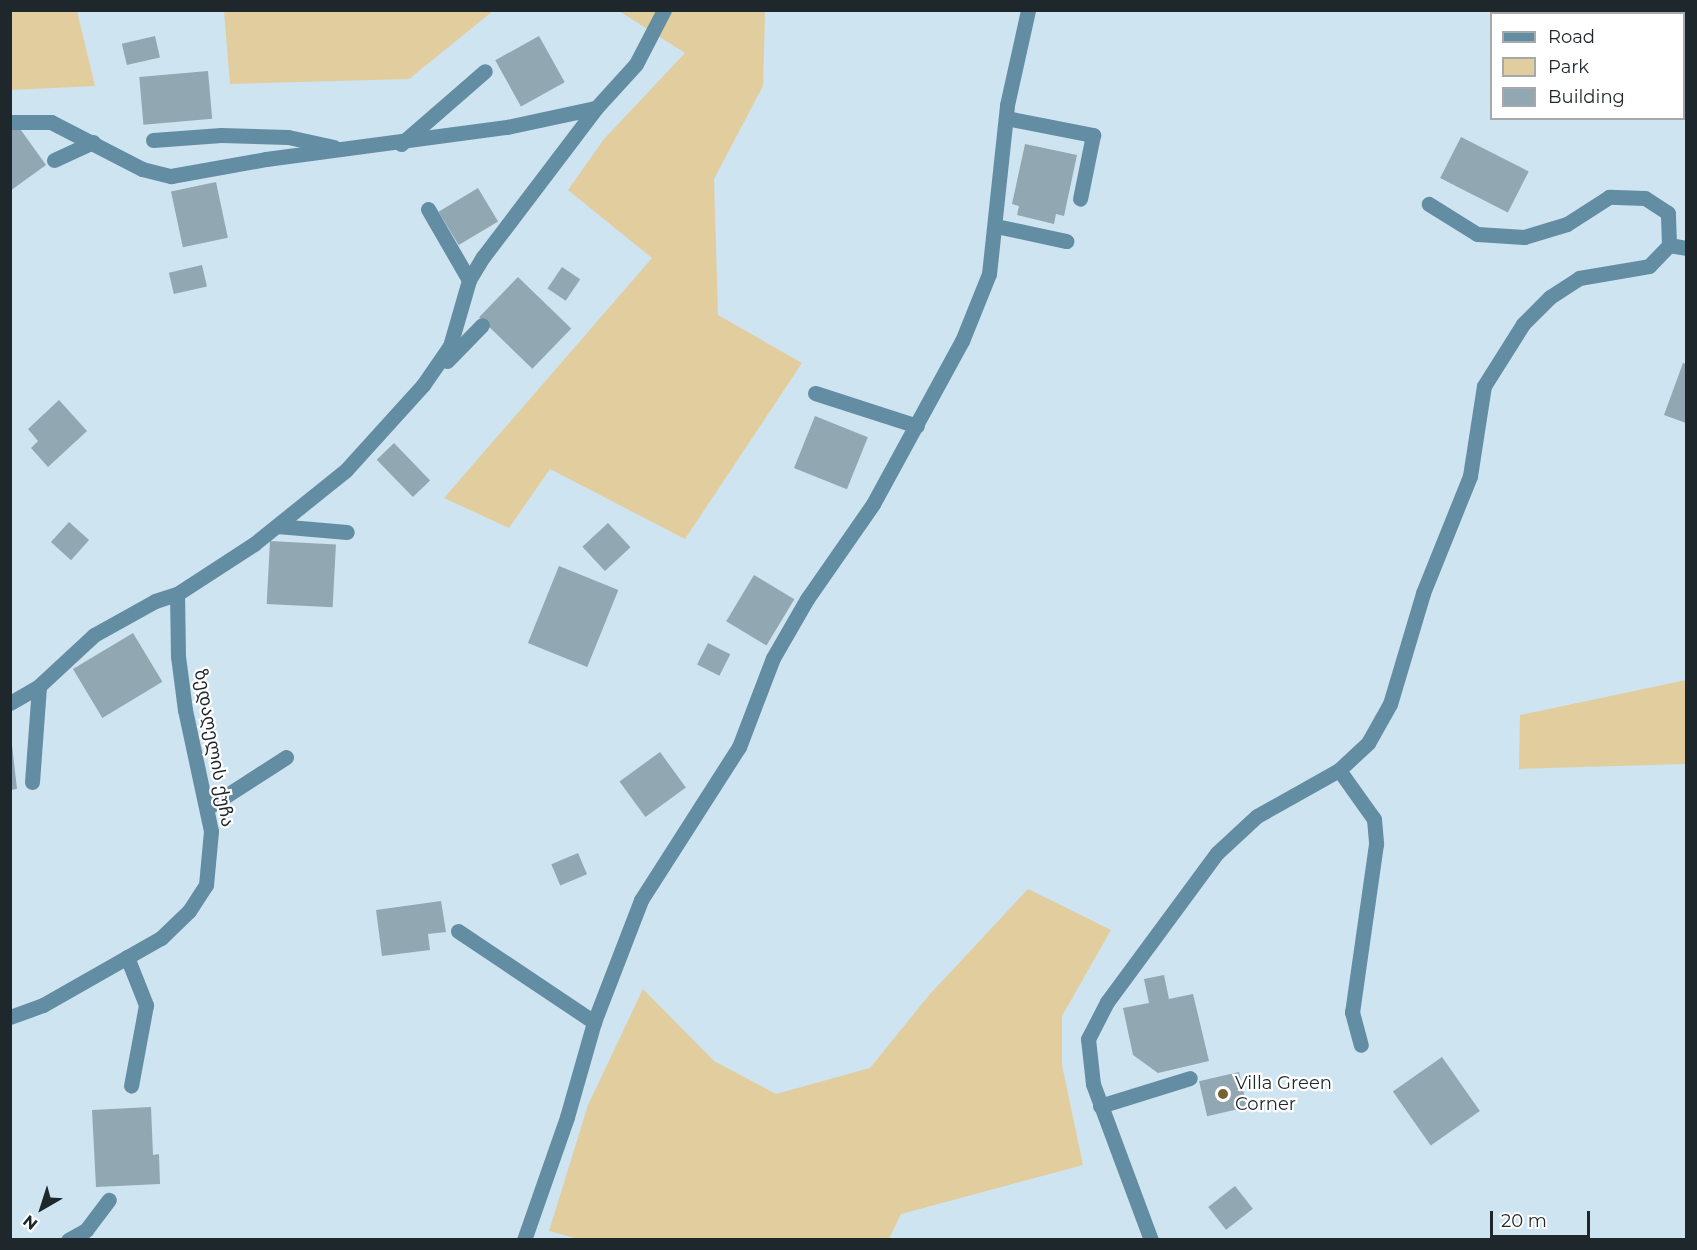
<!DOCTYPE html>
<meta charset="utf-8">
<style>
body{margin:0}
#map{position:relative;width:1697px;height:1250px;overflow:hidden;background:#cee4f0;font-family:Montserrat,"Noto Sans Georgian",sans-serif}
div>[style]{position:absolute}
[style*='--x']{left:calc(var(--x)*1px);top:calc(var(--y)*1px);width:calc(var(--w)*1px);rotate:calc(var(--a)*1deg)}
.green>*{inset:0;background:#e2cd9f}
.building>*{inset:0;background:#91a7b2;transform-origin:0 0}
.minor>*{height:15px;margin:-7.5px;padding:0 7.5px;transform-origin:7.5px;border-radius:7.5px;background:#638da3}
.dots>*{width:16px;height:16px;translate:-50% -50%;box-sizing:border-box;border:3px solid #fff;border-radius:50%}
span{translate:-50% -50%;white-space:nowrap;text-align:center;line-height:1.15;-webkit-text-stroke:4.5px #fff;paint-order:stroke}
.street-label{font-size:18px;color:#1e272b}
.poi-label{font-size:18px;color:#1e272b}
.left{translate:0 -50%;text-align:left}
.frame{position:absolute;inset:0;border:12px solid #1e272b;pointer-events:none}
.legend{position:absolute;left:1490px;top:12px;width:195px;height:108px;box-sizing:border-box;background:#fff;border:2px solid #a5a9aa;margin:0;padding:8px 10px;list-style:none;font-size:18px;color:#1e272b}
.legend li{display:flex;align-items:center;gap:12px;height:30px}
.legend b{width:30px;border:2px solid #a5a9aa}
.north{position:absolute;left:12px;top:1178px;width:60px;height:60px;-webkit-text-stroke:4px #fff;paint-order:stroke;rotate:219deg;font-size:16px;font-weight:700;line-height:24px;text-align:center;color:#1e272b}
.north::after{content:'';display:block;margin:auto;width:21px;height:27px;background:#1e272b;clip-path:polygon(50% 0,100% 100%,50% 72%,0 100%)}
.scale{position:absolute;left:1490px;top:1211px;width:100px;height:27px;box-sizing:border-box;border:3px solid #1e272b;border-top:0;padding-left:8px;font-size:18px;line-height:21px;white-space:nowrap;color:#1e272b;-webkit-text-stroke:4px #fff;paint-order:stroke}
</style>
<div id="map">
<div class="green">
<div style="clip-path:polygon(10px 11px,77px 11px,95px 86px,11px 90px)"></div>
<div style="clip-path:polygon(224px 11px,224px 10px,493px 11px,409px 79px,230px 84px)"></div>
<div style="clip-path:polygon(619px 11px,765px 11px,763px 86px,714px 179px,718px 315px,802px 363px,685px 539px,550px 469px,509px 528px,444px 498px,652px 258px,568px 190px,604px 139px,685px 53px)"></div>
<div style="clip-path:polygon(1686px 680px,1686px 764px,1519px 769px,1520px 715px)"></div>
<div style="clip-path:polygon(1028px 889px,1111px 930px,1062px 1016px,1062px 1065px,1083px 1165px,901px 1214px,889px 1239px,582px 1240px,549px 1231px,588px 1105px,643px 989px,714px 1061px,776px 1094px,870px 1068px,930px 994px)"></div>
</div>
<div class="building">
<div style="left:155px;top:36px;width:22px;height:34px;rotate:77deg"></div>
<div style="left:539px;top:36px;width:53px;height:50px;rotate:61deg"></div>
<div style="left:208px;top:71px;width:48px;height:69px;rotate:85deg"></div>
<div style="clip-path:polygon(18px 126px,46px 165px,10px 191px,10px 131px)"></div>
<div style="left:1461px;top:137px;width:76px;height:46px;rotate:27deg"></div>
<div style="clip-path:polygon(1025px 144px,1077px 155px,1064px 216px,1056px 214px,1054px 224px,1017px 215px,1019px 206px,1012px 204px)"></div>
<div style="left:216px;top:182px;width:57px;height:46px;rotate:78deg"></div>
<div style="left:478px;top:188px;width:39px;height:46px;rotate:59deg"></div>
<div style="left:202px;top:265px;width:22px;height:34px;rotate:77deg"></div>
<div style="left:562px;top:267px;width:22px;height:26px;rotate:34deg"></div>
<div style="left:518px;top:277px;width:74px;height:56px;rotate:44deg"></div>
<div style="clip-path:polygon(1683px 363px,1686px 364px,1686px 423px,1664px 415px)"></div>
<div style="clip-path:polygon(59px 400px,87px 431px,48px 467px,31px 448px,38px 441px,28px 429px)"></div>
<div style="left:815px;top:416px;width:57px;height:56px;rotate:22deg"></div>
<div style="left:394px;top:443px;width:52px;height:24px;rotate:46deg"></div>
<div style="left:69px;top:522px;width:27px;height:27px;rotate:42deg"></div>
<div style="left:608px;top:523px;width:33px;height:35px;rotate:47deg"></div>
<div style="left:270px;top:541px;width:66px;height:63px;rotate:3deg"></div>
<div style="left:559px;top:566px;width:64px;height:83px;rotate:22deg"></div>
<div style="left:754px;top:575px;width:47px;height:54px;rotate:31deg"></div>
<div style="left:133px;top:633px;width:57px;height:70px;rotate:59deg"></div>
<div style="left:708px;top:643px;width:25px;height:24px;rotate:27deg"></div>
<div style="clip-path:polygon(12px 745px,17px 789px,10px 790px,10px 746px)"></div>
<div style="left:660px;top:752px;width:44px;height:50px;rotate:54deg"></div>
<div style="left:578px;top:853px;width:23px;height:29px;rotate:67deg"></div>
<div style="clip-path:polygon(441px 901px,446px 932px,428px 934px,430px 950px,382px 956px,376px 910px)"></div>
<div style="clip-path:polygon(1164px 975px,1169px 999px,1193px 994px,1209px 1061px,1158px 1073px,1133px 1055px,1123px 1008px,1149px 1003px,1144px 979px)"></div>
<div style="left:1442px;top:1057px;width:66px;height:60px;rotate:55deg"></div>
<div style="left:1239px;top:1072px;width:36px;height:41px;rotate:77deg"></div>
<div style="clip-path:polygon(151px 1107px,153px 1155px,159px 1154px,160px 1184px,96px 1187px,92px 1110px)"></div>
<div style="left:1235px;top:1186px;width:29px;height:34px;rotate:52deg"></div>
</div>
<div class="minor">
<div style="--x:1006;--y:118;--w:89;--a:11.1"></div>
<div style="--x:1093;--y:135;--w:65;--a:101.5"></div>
<div style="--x:10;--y:122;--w:41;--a:0"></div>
<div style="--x:51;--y:122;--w:102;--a:27.3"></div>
<div style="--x:142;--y:169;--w:30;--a:14"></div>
<div style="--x:171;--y:176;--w:97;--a:-10.1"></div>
<div style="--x:266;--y:159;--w:243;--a:-7.6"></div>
<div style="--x:507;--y:127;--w:91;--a:-12.1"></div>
<div style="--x:153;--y:140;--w:68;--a:-4.2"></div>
<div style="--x:221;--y:135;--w:67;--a:1.7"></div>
<div style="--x:288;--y:137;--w:47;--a:12.3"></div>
<div style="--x:401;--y:144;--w:111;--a:-41"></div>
<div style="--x:54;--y:160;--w:43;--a:-24.8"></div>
<div style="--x:428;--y:209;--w:82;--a:60"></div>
<div style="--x:996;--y:226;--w:72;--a:12.1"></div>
<div style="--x:1669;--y:245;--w:17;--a:10"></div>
<div style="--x:447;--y:361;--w:50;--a:-45.8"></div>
<div style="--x:815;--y:393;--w:107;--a:17.9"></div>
<div style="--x:277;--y:526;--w:70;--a:4.9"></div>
<div style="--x:10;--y:703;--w:34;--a:-30"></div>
<div style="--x:39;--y:686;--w:75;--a:-42.8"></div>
<div style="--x:94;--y:635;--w:70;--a:-29.1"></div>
<div style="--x:155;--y:601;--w:23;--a:-18"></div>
<div style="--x:177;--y:594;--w:92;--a:-33"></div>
<div style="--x:254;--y:544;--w:118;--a:-38.8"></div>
<div style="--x:346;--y:470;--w:115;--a:-47.8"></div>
<div style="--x:423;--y:385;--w:47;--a:-55.3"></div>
<div style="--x:450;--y:346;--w:69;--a:-73.9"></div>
<div style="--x:469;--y:280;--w:27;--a:-59"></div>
<div style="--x:483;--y:257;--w:187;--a:-52.8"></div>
<div style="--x:596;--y:108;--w:59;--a:-47.7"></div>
<div style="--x:636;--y:64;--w:61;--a:-62.6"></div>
<div style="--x:1339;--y:770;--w:60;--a:54.5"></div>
<div style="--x:1374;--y:819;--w:25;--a:85"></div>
<div style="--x:1376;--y:844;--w:170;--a:98.1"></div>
<div style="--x:1352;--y:1012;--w:34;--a:75"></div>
<div style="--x:32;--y:782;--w:96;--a:-85.8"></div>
<div style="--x:207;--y:808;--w:94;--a:-32.8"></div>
<div style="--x:458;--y:931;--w:164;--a:33.8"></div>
<div style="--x:127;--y:957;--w:52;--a:68.4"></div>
<div style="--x:146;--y:1005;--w:82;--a:100.5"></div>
<div style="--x:10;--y:1017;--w:35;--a:-20"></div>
<div style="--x:43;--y:1005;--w:136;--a:-29.6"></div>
<div style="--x:161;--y:938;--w:39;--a:-44"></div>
<div style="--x:189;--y:911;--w:31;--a:-57"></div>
<div style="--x:206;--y:885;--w:54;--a:-84.7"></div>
<div style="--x:211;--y:831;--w:124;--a:-102.1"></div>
<div style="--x:185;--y:710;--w:54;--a:-97.4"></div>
<div style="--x:178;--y:656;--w:62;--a:-90.9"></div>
<div style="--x:1100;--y:1106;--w:94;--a:-17.3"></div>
<div style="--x:68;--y:1240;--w:21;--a:-29"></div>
<div style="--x:86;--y:1230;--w:38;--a:-53"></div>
<div style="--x:524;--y:1240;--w:130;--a:-70.7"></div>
<div style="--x:567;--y:1117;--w:99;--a:-74.1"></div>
<div style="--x:594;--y:1022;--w:131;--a:-68.9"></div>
<div style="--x:641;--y:900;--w:182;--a:-57.4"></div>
<div style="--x:739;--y:747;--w:95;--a:-69.1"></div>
<div style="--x:773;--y:658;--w:68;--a:-60"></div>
<div style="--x:807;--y:599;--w:116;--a:-55.2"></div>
<div style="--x:873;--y:504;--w:186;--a:-61.4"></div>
<div style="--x:962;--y:341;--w:72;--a:-68.1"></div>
<div style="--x:989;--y:274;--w:170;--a:-83.9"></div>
<div style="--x:1007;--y:105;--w:97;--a:-77.5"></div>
<div style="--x:1151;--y:1240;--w:166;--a:-110.4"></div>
<div style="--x:1093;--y:1084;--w:45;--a:-96.3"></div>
<div style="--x:1088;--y:1039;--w:42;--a:-62.8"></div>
<div style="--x:1107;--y:1002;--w:185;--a:-53.6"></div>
<div style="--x:1217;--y:853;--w:54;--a:-42.8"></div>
<div style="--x:1257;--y:816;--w:94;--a:-29.3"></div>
<div style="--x:1339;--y:770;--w:40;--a:-43"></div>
<div style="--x:1368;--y:743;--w:45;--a:-60.6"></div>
<div style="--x:1390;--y:704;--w:116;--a:-73.4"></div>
<div style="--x:1423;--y:593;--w:126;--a:-68.1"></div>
<div style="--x:1470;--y:476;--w:91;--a:-81.2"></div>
<div style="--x:1484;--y:386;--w:73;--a:-57.8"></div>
<div style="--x:1523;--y:324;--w:38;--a:-45"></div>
<div style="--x:1550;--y:297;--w:35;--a:-33"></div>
<div style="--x:1579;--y:278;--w:71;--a:-9.7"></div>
<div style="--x:1649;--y:266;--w:29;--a:-46"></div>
<div style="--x:1669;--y:245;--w:32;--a:-92"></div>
<div style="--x:1668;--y:213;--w:27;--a:-147"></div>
<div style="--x:1645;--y:198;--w:36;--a:-178"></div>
<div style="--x:1609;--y:197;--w:50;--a:147.3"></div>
<div style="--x:1567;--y:224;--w:45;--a:163.2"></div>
<div style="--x:1524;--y:237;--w:47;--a:-176.3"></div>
<div style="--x:1477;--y:234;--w:57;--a:-148"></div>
</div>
<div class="dots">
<div style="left:1223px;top:1094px;background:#776131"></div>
</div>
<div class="street-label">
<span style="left:214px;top:748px;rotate:80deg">ზედაღელის ქუჩა</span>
</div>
<div class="poi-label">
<span class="left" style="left:1235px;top:1094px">Villa Green<br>Corner</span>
</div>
<div class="frame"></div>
<ul class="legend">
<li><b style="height:8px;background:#638da3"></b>Road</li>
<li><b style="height:16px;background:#e2cd9f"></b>Park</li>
<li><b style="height:16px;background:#91a7b2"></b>Building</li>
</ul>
<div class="north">N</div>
<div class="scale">20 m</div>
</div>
